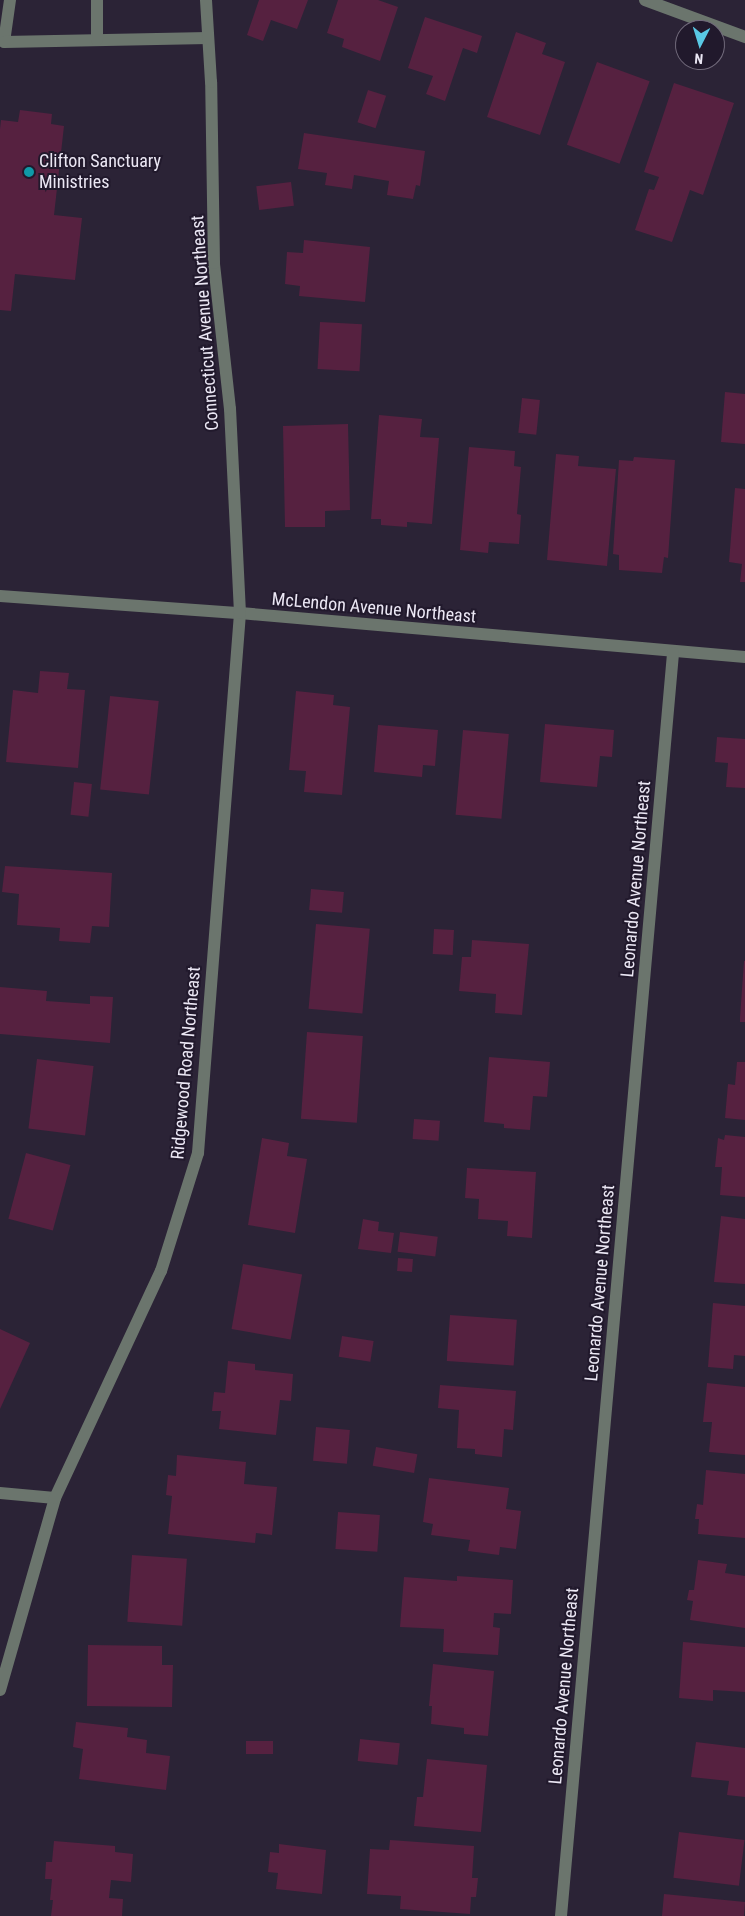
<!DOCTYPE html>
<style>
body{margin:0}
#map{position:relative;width:745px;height:1916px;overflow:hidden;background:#2b2336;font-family:"Roboto Condensed",sans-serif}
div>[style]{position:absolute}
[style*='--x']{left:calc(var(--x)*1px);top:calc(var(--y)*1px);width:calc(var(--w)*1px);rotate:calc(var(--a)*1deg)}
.building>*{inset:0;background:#562140;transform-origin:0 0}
.minor>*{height:12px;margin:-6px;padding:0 6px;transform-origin:6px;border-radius:6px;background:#6b756d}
.dots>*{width:14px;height:14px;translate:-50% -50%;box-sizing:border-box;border:2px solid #21192c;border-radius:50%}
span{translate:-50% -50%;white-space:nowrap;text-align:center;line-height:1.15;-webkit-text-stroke:4px #21192c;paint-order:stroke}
.poi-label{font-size:18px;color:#ebe7f4}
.left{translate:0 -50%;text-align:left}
.street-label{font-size:18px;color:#ebe7f4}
.north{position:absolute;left:675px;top:20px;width:50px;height:50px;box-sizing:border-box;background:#21192c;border:1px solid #726b7c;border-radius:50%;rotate:185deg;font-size:14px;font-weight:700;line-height:20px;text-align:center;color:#ebe7f4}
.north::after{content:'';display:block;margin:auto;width:18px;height:22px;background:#59c8e4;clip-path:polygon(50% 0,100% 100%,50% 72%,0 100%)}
</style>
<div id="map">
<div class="building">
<div style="clip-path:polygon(259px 0,308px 0,297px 29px,271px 20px,263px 41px,247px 35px)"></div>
<div style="clip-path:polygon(338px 0,378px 0,398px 7px,380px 61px,342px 47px,344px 39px,327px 33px)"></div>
<div style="clip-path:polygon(425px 17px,482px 36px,477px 53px,463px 48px,445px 101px,426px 94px,433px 76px,408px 68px)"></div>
<div style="clip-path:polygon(516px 32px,546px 43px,542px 54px,565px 62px,540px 135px,487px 117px)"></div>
<div style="left:597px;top:62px;width:56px;height:88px;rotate:20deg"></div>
<div style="clip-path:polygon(674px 83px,734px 103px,703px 195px,690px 190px,672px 242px,635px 230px,649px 189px,654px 190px,659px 177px,644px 172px)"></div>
<div style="left:368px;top:90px;width:19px;height:34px;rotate:18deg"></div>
<div style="clip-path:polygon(20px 110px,52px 114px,51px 124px,64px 126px,54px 215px,82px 218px,75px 280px,15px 274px,11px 311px,0 310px,0 129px,1px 120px,18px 122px)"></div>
<div style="clip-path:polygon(304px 133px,425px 151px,420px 186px,416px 185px,413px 199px,387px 195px,389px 181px,354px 175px,352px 189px,325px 185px,327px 173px,298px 169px)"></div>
<div style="left:291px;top:182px;width:24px;height:35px;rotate:83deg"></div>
<div style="clip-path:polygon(304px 240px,370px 247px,365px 302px,299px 296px,300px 286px,285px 284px,287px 252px,303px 253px)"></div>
<div style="left:320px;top:322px;width:42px;height:47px;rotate:3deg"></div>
<div style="clip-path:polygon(725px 392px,745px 394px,745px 444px,721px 442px)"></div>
<div style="left:522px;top:398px;width:18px;height:35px;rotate:6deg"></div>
<div style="clip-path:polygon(379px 415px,422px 419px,420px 437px,439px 438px,432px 524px,407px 522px,407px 527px,381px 525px,381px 519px,371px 519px)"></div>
<div style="clip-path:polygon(348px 424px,350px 510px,325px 511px,325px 527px,285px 527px,283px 426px)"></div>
<div style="clip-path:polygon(469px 447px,515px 451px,514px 466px,521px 467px,517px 514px,521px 515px,519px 544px,489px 542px,488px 553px,460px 550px)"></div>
<div style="clip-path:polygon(556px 454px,579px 456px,578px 466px,616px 469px,607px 566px,547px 560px)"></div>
<div style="clip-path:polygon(634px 457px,675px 460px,668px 558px,664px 557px,662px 573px,619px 570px,619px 555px,613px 554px,619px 460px,633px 461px)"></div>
<div style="clip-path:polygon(735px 488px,745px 489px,745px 582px,740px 582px,742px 564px,729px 562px)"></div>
<div style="clip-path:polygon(40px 671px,69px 673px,67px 689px,85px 690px,78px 768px,6px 762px,13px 690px,38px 693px)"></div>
<div style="clip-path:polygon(296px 691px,334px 695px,333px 705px,350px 707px,342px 795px,304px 792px,306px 771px,289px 770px)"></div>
<div style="left:110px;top:696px;width:49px;height:94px;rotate:6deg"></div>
<div style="clip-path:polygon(545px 724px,614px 730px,612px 757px,600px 756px,597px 787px,540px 782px)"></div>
<div style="clip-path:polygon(378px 725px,438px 730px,435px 766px,423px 765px,422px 777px,374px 772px)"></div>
<div style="left:463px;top:730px;width:46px;height:85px;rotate:5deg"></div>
<div style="clip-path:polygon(717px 737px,745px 739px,745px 788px,726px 787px,728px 763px,715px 762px)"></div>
<div style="left:74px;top:782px;width:18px;height:33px;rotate:6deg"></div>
<div style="clip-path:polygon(5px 866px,112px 873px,109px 927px,92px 926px,90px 943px,59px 941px,60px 928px,17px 925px,19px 894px,2px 892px)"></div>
<div style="left:311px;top:889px;width:33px;height:21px;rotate:5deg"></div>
<div style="left:316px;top:924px;width:54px;height:85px;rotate:5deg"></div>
<div style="left:434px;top:929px;width:20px;height:25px;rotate:3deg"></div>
<div style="clip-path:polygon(472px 940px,529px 944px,522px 1015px,495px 1013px,496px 994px,459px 991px,462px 957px,471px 957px)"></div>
<div style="clip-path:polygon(744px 961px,745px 961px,745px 1022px,740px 1022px,740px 1018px)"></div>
<div style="clip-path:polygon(0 987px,47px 991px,46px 1001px,90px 1004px,90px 996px,113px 997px,110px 1043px,0 1034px)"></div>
<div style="left:307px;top:1032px;width:56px;height:87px;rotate:4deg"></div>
<div style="clip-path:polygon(489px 1057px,550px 1062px,547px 1097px,533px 1096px,530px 1130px,504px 1128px,504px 1124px,484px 1122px)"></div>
<div style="left:37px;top:1059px;width:57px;height:70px;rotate:7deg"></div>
<div style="clip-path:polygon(737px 1062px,745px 1062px,745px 1120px,725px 1118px,728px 1084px,735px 1085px)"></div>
<div style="left:414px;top:1119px;width:26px;height:20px;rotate:4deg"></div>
<div style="clip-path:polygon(725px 1135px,745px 1137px,745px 1197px,720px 1195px,722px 1167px,715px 1167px,718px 1138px,724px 1140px)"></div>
<div style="clip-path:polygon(262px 1138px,289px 1143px,287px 1156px,307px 1159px,295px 1233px,248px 1225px)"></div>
<div style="left:26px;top:1153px;width:46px;height:68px;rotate:15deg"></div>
<div style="clip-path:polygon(467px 1168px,536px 1172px,532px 1238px,507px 1236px,508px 1221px,478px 1219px,479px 1199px,465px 1198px)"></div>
<div style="clip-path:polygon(721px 1216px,745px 1219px,745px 1284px,714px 1282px)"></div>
<div style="clip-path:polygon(363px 1219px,379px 1222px,378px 1231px,394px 1233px,391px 1253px,358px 1249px)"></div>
<div style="left:400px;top:1232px;width:38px;height:20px;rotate:7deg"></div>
<div style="left:398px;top:1258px;width:15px;height:13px;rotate:4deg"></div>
<div style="left:243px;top:1264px;width:60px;height:66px;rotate:10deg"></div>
<div style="clip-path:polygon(713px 1303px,745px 1306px,745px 1356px,734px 1355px,733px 1369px,708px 1367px)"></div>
<div style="left:450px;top:1315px;width:67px;height:46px;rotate:4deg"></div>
<div style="clip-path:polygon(0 1329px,30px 1343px,0 1409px)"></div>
<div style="left:342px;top:1336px;width:32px;height:21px;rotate:9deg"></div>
<div style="clip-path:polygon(228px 1361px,255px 1364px,255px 1370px,293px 1374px,291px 1401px,280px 1400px,276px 1435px,219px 1429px,221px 1411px,212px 1411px,214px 1392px,225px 1393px)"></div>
<div style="clip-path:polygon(707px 1383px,745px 1387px,745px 1455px,709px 1452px,712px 1422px,703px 1422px)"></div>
<div style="clip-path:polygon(440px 1385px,516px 1391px,513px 1430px,504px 1429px,502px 1457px,475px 1454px,475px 1449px,457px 1448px,459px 1410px,438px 1408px)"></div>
<div style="left:316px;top:1427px;width:34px;height:34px;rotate:5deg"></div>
<div style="left:376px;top:1447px;width:42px;height:19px;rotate:10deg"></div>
<div style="clip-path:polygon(177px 1455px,246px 1462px,244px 1484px,277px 1487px,272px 1535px,256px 1533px,255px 1543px,168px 1534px,172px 1496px,166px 1495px,168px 1475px,176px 1476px)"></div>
<div style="clip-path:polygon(706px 1470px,745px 1474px,745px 1538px,698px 1534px,699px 1519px,695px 1519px,697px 1504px,703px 1505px)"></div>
<div style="clip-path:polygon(429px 1478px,509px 1488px,506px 1509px,521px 1511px,516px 1549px,500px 1547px,499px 1555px,468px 1551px,470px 1540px,431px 1535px,433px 1524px,423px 1522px)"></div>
<div style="left:338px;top:1512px;width:42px;height:37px;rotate:4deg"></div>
<div style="left:132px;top:1555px;width:55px;height:67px;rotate:4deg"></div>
<div style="clip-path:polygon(698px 1560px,727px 1564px,725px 1573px,745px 1576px,745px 1628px,690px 1620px,693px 1601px,687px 1600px,689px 1590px,694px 1590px)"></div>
<div style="clip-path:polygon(457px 1576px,513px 1580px,511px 1614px,494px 1613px,493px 1627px,500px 1628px,498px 1655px,443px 1652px,444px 1629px,400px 1627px,404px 1577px,457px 1581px)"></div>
<div style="clip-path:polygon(683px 1642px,745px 1647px,745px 1692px,713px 1690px,713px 1701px,679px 1698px)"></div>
<div style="clip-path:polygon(88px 1645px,162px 1646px,162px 1665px,173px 1665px,172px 1707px,87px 1706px)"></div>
<div style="clip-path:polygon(433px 1664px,494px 1671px,488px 1736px,464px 1734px,464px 1728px,431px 1724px,432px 1706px,429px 1706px)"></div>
<div style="clip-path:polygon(76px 1722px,128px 1728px,127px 1737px,147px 1740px,146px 1753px,170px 1756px,166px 1790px,79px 1779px,83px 1749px,73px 1747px)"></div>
<div style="left:360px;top:1739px;width:40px;height:22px;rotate:6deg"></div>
<div style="left:246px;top:1741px;width:27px;height:13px"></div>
<div style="clip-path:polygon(696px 1742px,745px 1748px,745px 1797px,727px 1795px,729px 1781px,691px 1777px)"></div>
<div style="clip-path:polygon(427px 1759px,487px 1765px,481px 1832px,414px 1826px,417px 1797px,423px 1797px)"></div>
<div style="left:679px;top:1832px;width:66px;height:46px;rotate:7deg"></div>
<div style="clip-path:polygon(390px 1840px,474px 1846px,472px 1878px,478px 1878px,476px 1897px,471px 1897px,470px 1914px,400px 1909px,401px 1896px,367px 1894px,370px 1849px,389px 1850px)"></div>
<div style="clip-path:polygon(54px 1841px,115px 1846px,115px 1852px,133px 1854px,131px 1882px,111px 1880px,109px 1898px,123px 1899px,122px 1916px,51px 1916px,53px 1900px,50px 1900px,52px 1879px,45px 1879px,46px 1862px,52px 1862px)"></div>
<div style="clip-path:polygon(279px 1844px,326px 1850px,322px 1894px,276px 1889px,278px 1873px,268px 1872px,270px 1852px,279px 1853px)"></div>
<div style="clip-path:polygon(664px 1894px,745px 1902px,744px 1916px,662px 1916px)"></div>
</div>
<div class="minor">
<div style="--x:10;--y:0;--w:42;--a:98.1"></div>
<div style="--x:4;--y:42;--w:204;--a:-1.1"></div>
<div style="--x:645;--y:0;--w:107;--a:20.3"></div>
<div style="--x:97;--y:40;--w:40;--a:-90"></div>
<div style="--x:0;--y:596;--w:241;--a:4.1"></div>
<div style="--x:240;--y:613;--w:507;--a:4.98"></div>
<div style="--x:0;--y:1493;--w:55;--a:5.2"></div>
<div style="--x:0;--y:1690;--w:200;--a:-74"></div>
<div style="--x:55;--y:1498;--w:251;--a:-65"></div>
<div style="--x:161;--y:1271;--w:124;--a:-72.6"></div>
<div style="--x:198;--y:1153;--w:542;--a:-85.55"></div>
<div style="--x:240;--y:613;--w:204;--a:-92.8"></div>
<div style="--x:230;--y:409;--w:147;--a:-96.3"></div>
<div style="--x:214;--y:263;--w:181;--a:-90.9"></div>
<div style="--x:211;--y:82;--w:82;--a:-93.5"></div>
<div style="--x:561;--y:1916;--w:1268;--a:-84.93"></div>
</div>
<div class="dots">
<div style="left:29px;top:172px;background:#0f9aa8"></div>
</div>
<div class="poi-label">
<span class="left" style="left:39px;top:172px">Clifton Sanctuary<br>Ministries</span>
</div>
<div class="street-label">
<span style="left:205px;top:323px;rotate:-94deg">Connecticut Avenue Northeast</span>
<span style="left:374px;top:608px;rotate:5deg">McLendon Avenue Northeast</span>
<span style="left:636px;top:879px;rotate:-85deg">Leonardo Avenue Northeast</span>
<span style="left:186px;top:1063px;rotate:-85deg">Ridgewood Road Northeast</span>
<span style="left:600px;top:1283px;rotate:-85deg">Leonardo Avenue Northeast</span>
<span style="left:564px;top:1686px;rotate:-85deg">Leonardo Avenue Northeast</span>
</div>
<div class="north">N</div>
</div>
